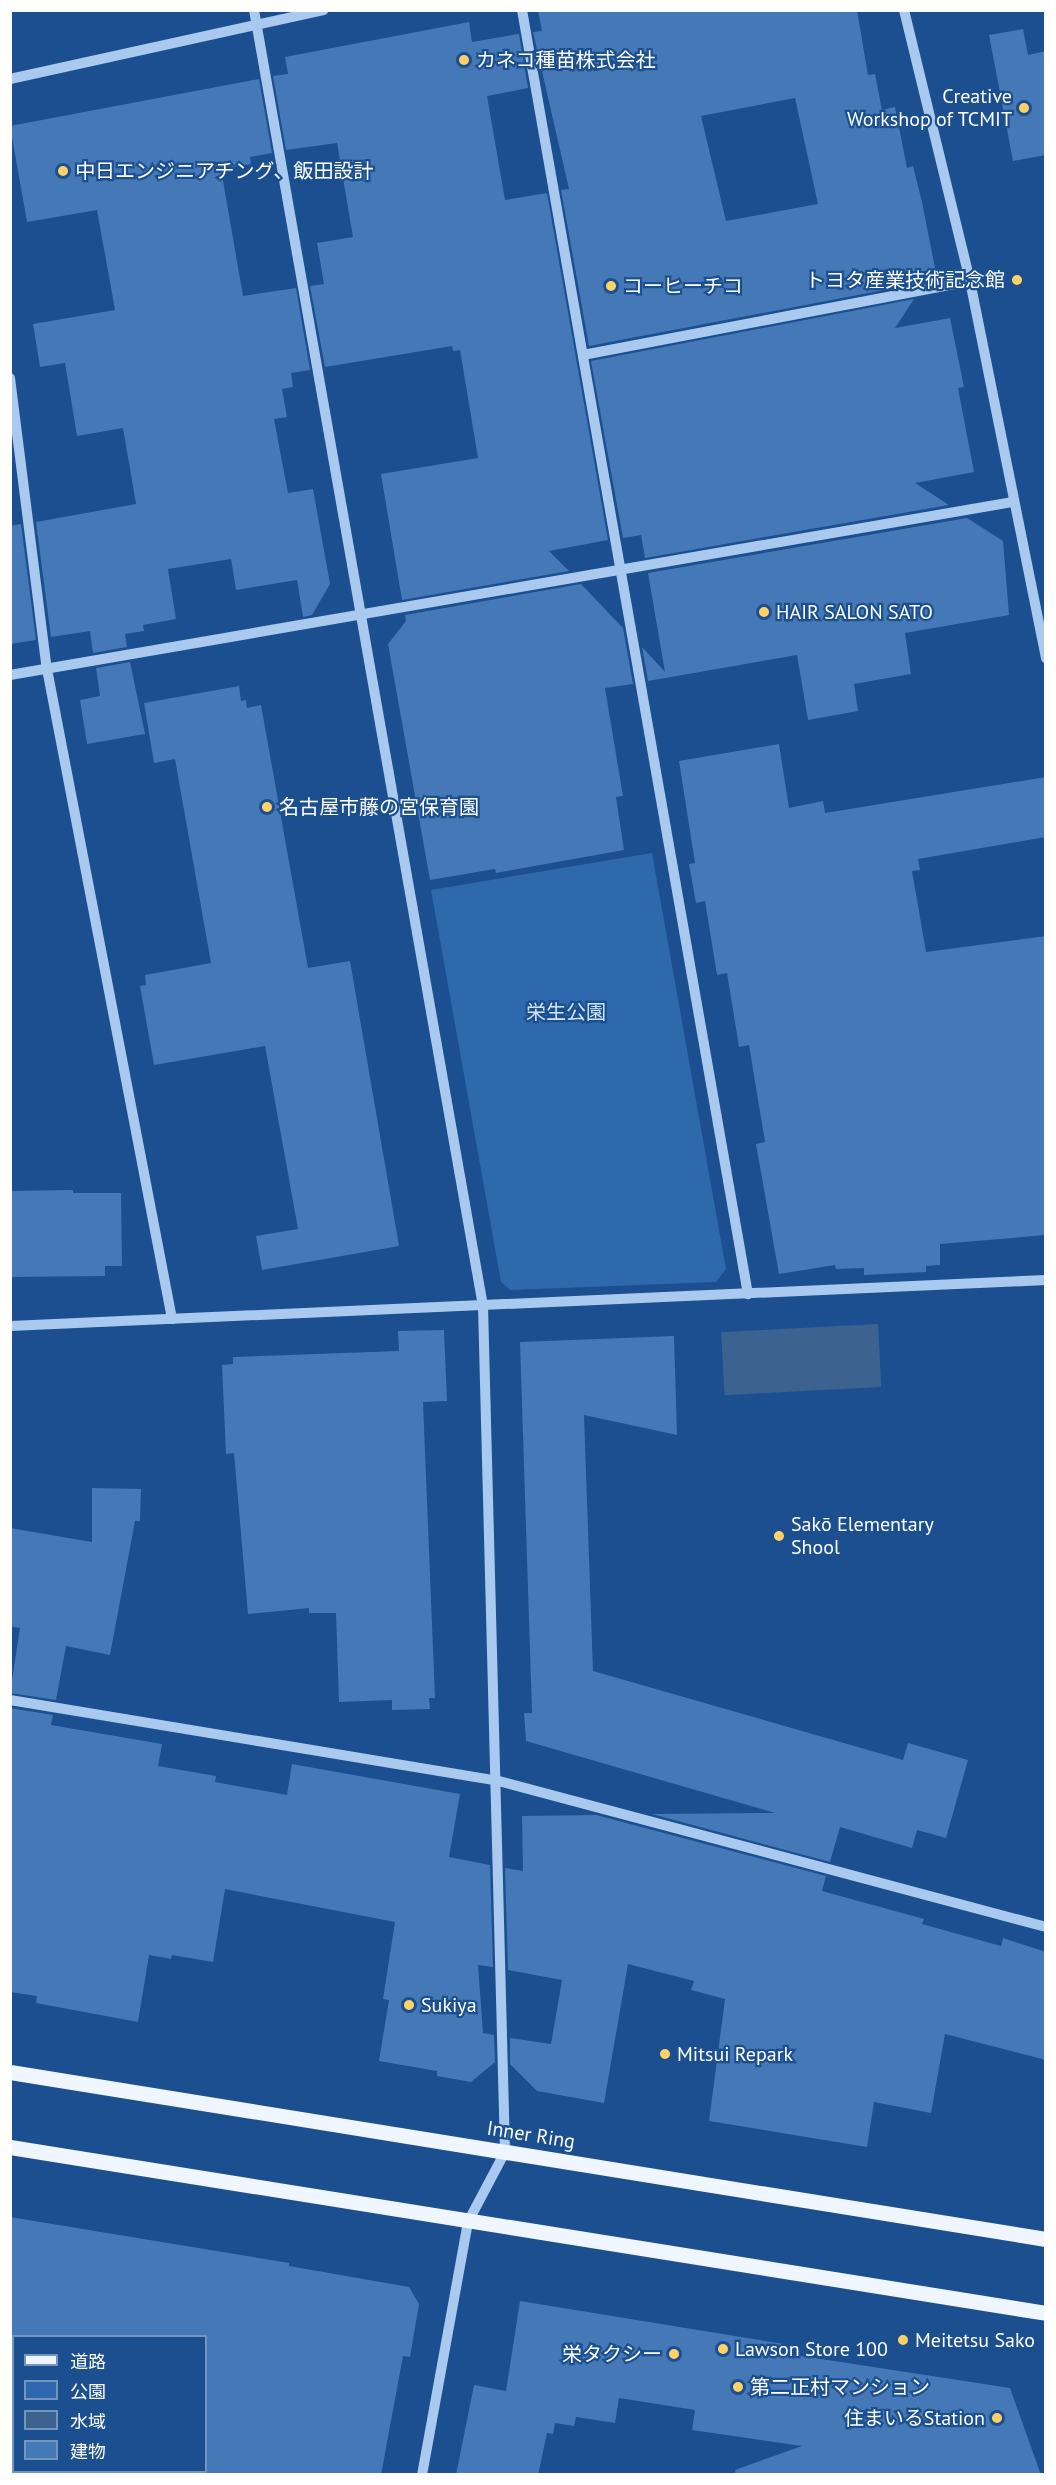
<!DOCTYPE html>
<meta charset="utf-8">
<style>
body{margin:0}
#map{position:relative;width:1056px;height:2485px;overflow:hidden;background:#1b4f8f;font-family:"PT Sans","Noto Sans JP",sans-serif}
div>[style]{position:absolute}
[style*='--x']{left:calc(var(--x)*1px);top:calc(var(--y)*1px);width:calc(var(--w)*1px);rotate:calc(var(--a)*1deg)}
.green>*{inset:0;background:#2e69ad}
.water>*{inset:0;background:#3c6290;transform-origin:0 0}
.building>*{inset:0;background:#4478b7}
.minor>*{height:10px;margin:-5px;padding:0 5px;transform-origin:5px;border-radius:5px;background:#a9c9ee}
.major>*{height:15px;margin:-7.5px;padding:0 7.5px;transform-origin:7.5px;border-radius:7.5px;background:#f0f6ff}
.dots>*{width:16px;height:16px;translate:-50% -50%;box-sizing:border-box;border:3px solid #1b4f8f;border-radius:50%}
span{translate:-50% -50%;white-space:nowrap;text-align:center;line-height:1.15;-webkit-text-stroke:4.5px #1b4f8f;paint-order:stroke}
.poi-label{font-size:20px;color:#fff}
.left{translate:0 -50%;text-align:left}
.right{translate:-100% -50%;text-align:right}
.park-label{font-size:20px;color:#cfe3fa}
.street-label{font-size:20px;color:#fff}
.frame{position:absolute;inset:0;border:12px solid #fff;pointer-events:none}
.legend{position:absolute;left:12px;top:2335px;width:195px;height:138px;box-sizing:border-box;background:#1b4f8f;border:2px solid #7695bc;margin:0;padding:8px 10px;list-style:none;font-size:18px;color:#fff}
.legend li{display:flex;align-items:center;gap:12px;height:30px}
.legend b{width:30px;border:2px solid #7695bc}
</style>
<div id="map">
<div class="green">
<div style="clip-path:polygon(652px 853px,726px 1269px,716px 1282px,510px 1290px,501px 1282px,431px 890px)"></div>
</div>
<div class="water">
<div style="left:878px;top:1324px;width:63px;height:157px;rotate:87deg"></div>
</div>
<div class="building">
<div style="clip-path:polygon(evenodd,538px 10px,857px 10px,868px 75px,875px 74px,882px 110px,895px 107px,907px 168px,913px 166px,922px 202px,935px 268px,926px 282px,589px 346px,561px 190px,569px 189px,533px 32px,542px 31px,538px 10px,795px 98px,818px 204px,726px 221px,701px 116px,795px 98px)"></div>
<div style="clip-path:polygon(469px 22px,472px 42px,519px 34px,528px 88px,487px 96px,505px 200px,547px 193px,608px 540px,549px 551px,569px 571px,402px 600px,381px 474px,478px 458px,460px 350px,453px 351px,452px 346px,325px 367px,310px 286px,324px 284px,317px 243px,353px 237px,337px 143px,286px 150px,273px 76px,288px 74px,285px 57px)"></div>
<div style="clip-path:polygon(1023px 29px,1028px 55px,1046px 51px,1046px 155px,1013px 161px,989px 35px)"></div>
<div style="clip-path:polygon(259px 79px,272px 153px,250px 157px,251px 164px,221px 169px,243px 296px,296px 288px,310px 370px,291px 373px,293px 387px,282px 389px,287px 417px,274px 419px,288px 493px,313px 489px,330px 584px,312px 615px,303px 617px,297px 580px,236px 590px,231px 559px,168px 569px,176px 619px,143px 625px,144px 631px,125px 634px,127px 647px,93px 653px,90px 631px,51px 637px,36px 522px,136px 504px,123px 428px,77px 436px,65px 363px,40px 367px,33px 324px,115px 310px,97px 210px,27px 222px,10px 126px)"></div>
<div style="clip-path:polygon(914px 299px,895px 328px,950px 318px,964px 387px,958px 388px,974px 472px,915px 483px,949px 505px,645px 558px,641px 535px,623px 538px,591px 361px)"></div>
<div style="clip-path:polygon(967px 518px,1003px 541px,1009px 615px,905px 633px,911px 674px,854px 684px,858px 711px,808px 720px,797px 655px,648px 681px,642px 647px,665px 672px,648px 573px)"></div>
<div style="clip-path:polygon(21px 524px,36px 640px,10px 644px,10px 526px)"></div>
<div style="clip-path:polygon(581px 584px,623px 628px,633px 684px,605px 688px,623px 796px,616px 797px,624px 850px,496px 873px,495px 869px,430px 880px,388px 644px,406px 621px,405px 615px)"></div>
<div style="clip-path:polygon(130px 662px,145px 734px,87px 744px,80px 700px,100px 696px,96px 668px)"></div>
<div style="clip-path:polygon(239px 686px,241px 701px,246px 700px,247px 708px,261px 705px,308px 968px,350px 961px,399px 1246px,262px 1270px,256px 1236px,298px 1229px,265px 1046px,154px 1065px,140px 986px,146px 985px,145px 975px,211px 963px,175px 759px,154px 763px,144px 703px)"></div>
<div style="clip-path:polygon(779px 744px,789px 808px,823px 801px,825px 813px,1046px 777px,1046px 837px,918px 859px,920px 870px,912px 871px,926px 952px,1046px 936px,1046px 1235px,940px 1244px,940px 1265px,926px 1266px,926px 1272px,864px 1275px,864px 1268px,836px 1269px,835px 1265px,779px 1274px,756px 1144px,765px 1142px,749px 1045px,739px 1047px,727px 973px,717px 975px,705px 901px,696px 903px,689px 864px,695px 863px,679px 761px)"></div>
<div style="clip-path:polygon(73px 1190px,73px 1193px,121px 1193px,122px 1266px,105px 1266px,105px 1276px,10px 1277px,10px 1191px)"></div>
<div style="clip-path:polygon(444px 1330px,447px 1401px,423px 1402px,435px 1698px,429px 1698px,430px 1709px,392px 1710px,392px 1700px,339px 1702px,336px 1613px,309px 1613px,309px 1608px,248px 1614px,234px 1453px,226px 1454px,222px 1365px,233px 1364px,233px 1357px,399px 1351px,398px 1331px)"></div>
<div style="clip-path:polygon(674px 1336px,677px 1435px,584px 1415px,593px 1671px,903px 1760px,908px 1743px,968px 1760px,946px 1838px,917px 1830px,912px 1848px,840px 1827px,830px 1862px,652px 1814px,775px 1813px,526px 1741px,524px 1713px,532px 1713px,520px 1342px)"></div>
<div style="clip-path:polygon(92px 1488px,141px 1489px,140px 1521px,135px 1521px,110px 1655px,66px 1646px,56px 1700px,10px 1693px,20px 1628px,10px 1626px,10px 1528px,92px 1542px)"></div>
<div style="clip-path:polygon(10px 1708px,53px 1715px,51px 1725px,162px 1744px,158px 1766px,216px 1776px,215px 1782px,287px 1795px,292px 1764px,460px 1794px,449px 1857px,490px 1865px,493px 1967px,478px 1965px,483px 2033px,494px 2035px,495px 2062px,471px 2082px,437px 2076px,437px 2071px,379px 2061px,389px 2000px,383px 1999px,395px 1922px,225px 1889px,213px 1962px,172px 1955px,171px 1959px,149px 1955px,138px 2022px,36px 2003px,37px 1996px,10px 1992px)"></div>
<div style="clip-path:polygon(596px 1815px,826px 1876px,822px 1891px,924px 1919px,922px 1924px,1001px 1946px,1003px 1938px,1046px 1952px,1046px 2060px,945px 2034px,931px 2113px,874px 2102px,867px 2147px,709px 2121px,725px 1999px,691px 1990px,694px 1981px,628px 1964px,604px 2103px,537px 2091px,510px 2064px,510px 2038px,551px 2044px,562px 1980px,508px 1970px,505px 1868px,523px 1871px,522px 1816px)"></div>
<div style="clip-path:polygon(10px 2217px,289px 2263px,289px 2266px,409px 2287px,419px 2304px,410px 2357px,403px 2356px,381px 2475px,206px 2475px,206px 2337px,10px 2337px)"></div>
<div style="clip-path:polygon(520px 2301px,784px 2344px,782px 2353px,1010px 2388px,1041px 2475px,736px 2475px,735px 2470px,802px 2446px,692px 2430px,695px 2410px,619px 2398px,615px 2423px,576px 2417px,574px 2426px,555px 2423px,553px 2434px,547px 2433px,538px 2475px,456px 2475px,474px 2385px,506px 2391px)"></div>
</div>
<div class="minor">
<div style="--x:254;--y:10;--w:1316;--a:79.98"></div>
<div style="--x:483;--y:1306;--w:846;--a:88.51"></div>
<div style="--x:505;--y:2152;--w:79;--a:117.9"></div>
<div style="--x:468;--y:2222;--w:256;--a:100.3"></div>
<div style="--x:522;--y:10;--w:1304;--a:80.02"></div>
<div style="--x:904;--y:10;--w:279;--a:76.3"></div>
<div style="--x:970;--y:281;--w:385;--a:78.6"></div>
<div style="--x:10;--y:79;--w:321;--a:-12.4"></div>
<div style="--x:583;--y:355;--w:394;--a:-10.8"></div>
<div style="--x:10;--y:378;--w:293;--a:82.8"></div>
<div style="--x:47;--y:669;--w:662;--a:79.11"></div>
<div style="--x:10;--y:675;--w:1018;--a:-9.79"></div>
<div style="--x:10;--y:1326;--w:1037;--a:-2.54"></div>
<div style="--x:10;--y:1700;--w:492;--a:9.4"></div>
<div style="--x:495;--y:1780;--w:570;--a:14.94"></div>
</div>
<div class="major">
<div style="--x:10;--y:2072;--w:1049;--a:9.16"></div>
<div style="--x:10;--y:2147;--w:1049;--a:9.1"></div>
</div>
<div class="dots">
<div style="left:464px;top:60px;background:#ffd166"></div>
<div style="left:1024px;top:108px;background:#ffd166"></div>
<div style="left:63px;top:171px;background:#ffd166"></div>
<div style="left:1017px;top:280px;background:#ffd166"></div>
<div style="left:611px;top:286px;background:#ffd166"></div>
<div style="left:764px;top:612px;background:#ffd166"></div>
<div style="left:267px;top:807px;background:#ffd166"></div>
<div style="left:779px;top:1536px;background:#ffd166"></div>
<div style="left:409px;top:2005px;background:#ffd166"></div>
<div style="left:665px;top:2054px;background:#ffd166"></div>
<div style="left:903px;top:2340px;background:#ffd166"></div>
<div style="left:723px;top:2349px;background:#ffd166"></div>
<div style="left:674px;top:2354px;background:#ffd166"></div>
<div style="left:738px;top:2387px;background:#ffd166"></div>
<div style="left:997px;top:2418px;background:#ffd166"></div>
</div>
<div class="poi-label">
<span class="left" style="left:476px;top:60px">カネコ種苗株式会社</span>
<span class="right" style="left:1012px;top:108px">Creative<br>Workshop of TCMIT</span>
<span class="left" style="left:75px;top:171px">中日エンジニアチング、飯田設計</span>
<span class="right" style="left:1005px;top:280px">トヨタ産業技術記念館</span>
<span class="left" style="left:623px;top:286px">コーヒーチコ</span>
<span class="left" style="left:776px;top:612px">HAIR SALON SATO</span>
<span class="left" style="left:279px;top:807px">名古屋市藤の宮保育園</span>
<span class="left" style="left:791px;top:1536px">Sakō Elementary<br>Shool</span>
<span class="left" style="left:421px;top:2005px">Sukiya</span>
<span class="left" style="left:677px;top:2054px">Mitsui Repark</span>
<span class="left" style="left:915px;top:2340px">Meitetsu Sako</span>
<span class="left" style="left:735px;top:2349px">Lawson Store 100</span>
<span class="right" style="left:662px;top:2354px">栄タクシー</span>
<span class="left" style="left:750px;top:2387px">第二正村マンション</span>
<span class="right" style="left:985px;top:2418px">住まいるStation</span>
</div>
<div class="park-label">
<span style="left:566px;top:1012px">栄生公園</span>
</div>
<div class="street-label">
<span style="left:531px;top:2135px;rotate:9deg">Inner Ring</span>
</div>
<div class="frame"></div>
<ul class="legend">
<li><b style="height:8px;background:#f0f6ff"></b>道路</li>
<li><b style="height:16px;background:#2e69ad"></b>公園</li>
<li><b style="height:16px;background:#3c6290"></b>水域</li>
<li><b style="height:16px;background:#4478b7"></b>建物</li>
</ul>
</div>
